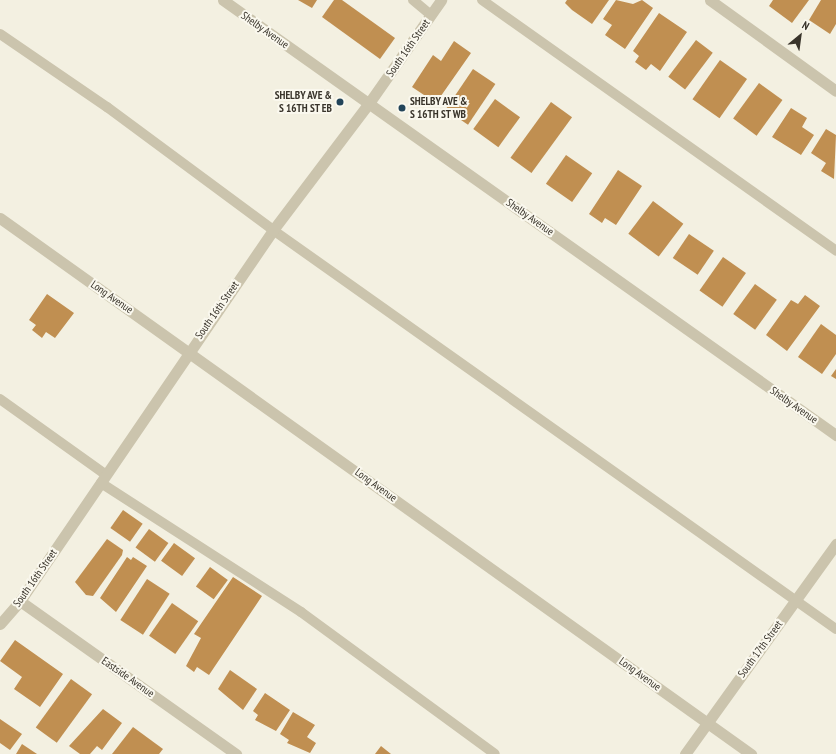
<!DOCTYPE html>
<style>
body{margin:0}
#map{position:relative;width:836px;height:754px;overflow:hidden;background:#f3f0e1;font-family:"PT Sans Narrow",sans-serif}
div>[style]{position:absolute}
[style*='--x']{left:calc(var(--x)*1px);top:calc(var(--y)*1px);width:calc(var(--w)*1px);rotate:calc(var(--a)*1deg)}
.building>*{inset:0;background:#c08f51;transform-origin:0 0}
.service>*{height:10px;margin:-5px;padding:0 5px;transform-origin:5px;border-radius:5px;background:#cbc4ad}
.minor>*{height:11px;margin:-5.5px;padding:0 5.5px;transform-origin:5.5px;border-radius:5.5px;background:#cbc4ad}
.tertiary>*{height:11px;margin:-5.5px;padding:0 5.5px;transform-origin:5.5px;border-radius:5.5px;background:#cbc4ad}
.dots>*{width:11px;height:11px;translate:-50% -50%;box-sizing:border-box;border:2px solid #faf8ee;border-radius:50%}
span{translate:-50% -50%;white-space:nowrap;text-align:center;line-height:1.15;-webkit-text-stroke:4px #faf8ee;paint-order:stroke}
.street-label{font-size:11px;color:#39342b}
.poi-label{font-size:11px;color:#39342b;font-weight:700}
.right{translate:-100% -50%;text-align:right}
.left{translate:0 -50%;text-align:left}
.north{position:absolute;left:780px;top:16px;width:40px;height:40px;-webkit-text-stroke:3px #faf8ee;paint-order:stroke;rotate:29deg;font-size:11px;font-weight:700;line-height:16px;text-align:center;color:#39342b}
.north::after{content:'';display:block;margin:auto;width:14px;height:18px;background:#39342b;clip-path:polygon(50% 0,100% 100%,50% 72%,0 100%)}
</style>
<div id="map">
<div class="building">
<div style="clip-path:polygon(298px 0,317px 0,312px 8px)"></div>
<div style="clip-path:polygon(334px 0,342px 0,395px 38px,380px 59px,322px 17px)"></div>
<div style="clip-path:polygon(567px 0,609px 0,592px 24px,572px 10px,565px 3px)"></div>
<div style="clip-path:polygon(616px 0,633px 4px,642px 0,653px 8px,625px 49px,605px 35px,612px 25px,603px 19px)"></div>
<div style="clip-path:polygon(773px 0,809px 0,792px 23px,769px 6px)"></div>
<div style="clip-path:polygon(821px 0,836px 0,836px 24px,830px 34px,809px 20px)"></div>
<div style="clip-path:polygon(659px 13px,687px 32px,660px 71px,651px 64px,646px 70px,635px 62px,639px 56px,633px 51px)"></div>
<div style="left:696px;top:40px;width:21px;height:46px;rotate:37deg"></div>
<div style="clip-path:polygon(454px 41px,471px 53px,436px 103px,412px 87px,433px 55px,441px 61px)"></div>
<div style="left:720px;top:60px;width:33px;height:48px;rotate:35deg"></div>
<div style="left:473px;top:69px;width:27px;height:49px;rotate:34deg"></div>
<div style="left:759px;top:83px;width:29px;height:44px;rotate:36deg"></div>
<div style="left:495px;top:99px;width:31px;height:37px;rotate:36deg"></div>
<div style="left:551px;top:102px;width:26px;height:69px;rotate:36deg"></div>
<div style="clip-path:polygon(791px 108px,807px 118px,802px 127px,814px 135px,801px 155px,772px 137px)"></div>
<div style="clip-path:polygon(826px 129px,836px 135px,834px 179px,821px 171px,826px 163px,811px 153px)"></div>
<div style="left:566px;top:155px;width:32px;height:35px;rotate:35deg"></div>
<div style="clip-path:polygon(618px 170px,642px 186px,616px 225px,605px 218px,602px 223px,589px 214px)"></div>
<div style="left:653px;top:201px;width:38px;height:41px;rotate:37deg"></div>
<div style="left:689px;top:234px;width:30px;height:29px;rotate:34deg"></div>
<div style="left:723px;top:257px;width:28px;height:41px;rotate:35deg"></div>
<div style="left:755px;top:284px;width:27px;height:37px;rotate:36deg"></div>
<div style="clip-path:polygon(47px 294px,74px 313px,55px 338px,46px 332px,42px 338px,32px 330px,36px 325px,29px 320px)"></div>
<div style="clip-path:polygon(805px 295px,820px 306px,787px 351px,766px 335px,791px 300px,798px 304px)"></div>
<div style="clip-path:polygon(821px 324px,836px 335px,836px 354px,822px 374px,798px 357px)"></div>
<div style="clip-path:polygon(836px 369px,836px 379px,831px 376px)"></div>
<div style="left:123px;top:510px;width:24px;height:22px;rotate:35deg"></div>
<div style="left:149px;top:529px;width:24px;height:23px;rotate:36deg"></div>
<div style="clip-path:polygon(107px 539px,123px 550px,122px 555px,93px 596px,86px 595px,75px 582px)"></div>
<div style="left:174px;top:543px;width:26px;height:22px;rotate:36deg"></div>
<div style="clip-path:polygon(127px 557px,131px 560px,133px 557px,147px 566px,116px 612px,100px 598px)"></div>
<div style="left:210px;top:567px;width:22px;height:24px;rotate:36deg"></div>
<div style="clip-path:polygon(233px 577px,262px 596px,209px 675px,197px 667px,194px 672px,186px 666px,201px 638px,194px 634px)"></div>
<div style="left:147px;top:579px;width:27px;height:49px;rotate:33deg"></div>
<div style="left:172px;top:603px;width:32px;height:40px;rotate:35deg"></div>
<div style="clip-path:polygon(15px 640px,63px 674px,40px 707px,14px 689px,22px 677px,0 661px)"></div>
<div style="clip-path:polygon(230px 670px,257px 689px,243px 710px,218px 689px)"></div>
<div style="left:71px;top:679px;width:26px;height:60px;rotate:36deg"></div>
<div style="clip-path:polygon(265px 693px,290px 710px,276px 731px,255px 720px,258px 715px,253px 711px)"></div>
<div style="clip-path:polygon(103px 709px,122px 723px,102px 750px,97px 746px,90px 754px,80px 754px,69px 746px)"></div>
<div style="clip-path:polygon(293px 712px,315px 725px,307px 737px,316px 743px,310px 753px,287px 743px,289px 740px,280px 734px)"></div>
<div style="clip-path:polygon(0 719px,22px 734px,10px 750px,0 743px)"></div>
<div style="clip-path:polygon(133px 727px,163px 749px,159px 754px,112px 754px)"></div>
<div style="clip-path:polygon(22px 744px,37px 754px,16px 754px)"></div>
<div style="clip-path:polygon(381px 746px,391px 754px,375px 754px)"></div>
</div>
<div class="service">
<div style="--x:413;--y:0;--w:23;--a:40"></div>
<div style="--x:482;--y:0;--w:434;--a:35.3"></div>
<div style="--x:0;--y:34;--w:130;--a:34.3"></div>
<div style="--x:107;--y:107;--w:207;--a:36.5"></div>
<div style="--x:273;--y:230;--w:690;--a:35.33"></div>
<div style="--x:0;--y:399;--w:130;--a:35.6"></div>
<div style="--x:101;--y:483;--w:238;--a:32.8"></div>
<div style="--x:301;--y:612;--w:240;--a:36.2"></div>
</div>
<div class="minor">
<div style="--x:710;--y:0;--w:155;--a:35.8"></div>
<div style="--x:0;--y:218;--w:923;--a:35.52"></div>
<div style="--x:20;--y:601;--w:265;--a:35.3"></div>
<div style="--x:0;--y:624;--w:30;--a:-49"></div>
<div style="--x:20;--y:601;--w:449;--a:-55.7"></div>
<div style="--x:273;--y:230;--w:159;--a:-52.9"></div>
<div style="--x:369;--y:103;--w:126;--a:-55"></div>
<div style="--x:685;--y:754;--w:259;--a:-54.3"></div>
</div>
<div class="tertiary">
<div style="--x:223;--y:0;--w:752;--a:35.36"></div>
</div>
<div class="dots">
<div style="left:340px;top:102px;background:#224459"></div>
<div style="left:402px;top:108px;background:#224459"></div>
</div>
<div class="street-label">
<span style="left:265px;top:30px;rotate:35deg">Shelby Avenue</span>
<span style="left:408px;top:48px;rotate:-55deg">South 16th Street</span>
<span style="left:530px;top:217px;rotate:35deg">Shelby Avenue</span>
<span style="left:112px;top:297px;rotate:35deg">Long Avenue</span>
<span style="left:217px;top:310px;rotate:-55deg">South 16th Street</span>
<span style="left:794px;top:405px;rotate:35deg">Shelby Avenue</span>
<span style="left:376px;top:485px;rotate:36deg">Long Avenue</span>
<span style="left:35px;top:578px;rotate:-55deg">South 16th Street</span>
<span style="left:760px;top:649px;rotate:-54deg">South 17th Street</span>
<span style="left:640px;top:674px;rotate:36deg">Long Avenue</span>
<span style="left:128px;top:677px;rotate:35deg">Eastside Avenue</span>
</div>
<div class="poi-label">
<span class="right" style="left:332px;top:102px">SHELBY AVE &amp;<br>S 16TH ST EB</span>
<span class="left" style="left:410px;top:108px">SHELBY AVE &amp;<br>S 16TH ST WB</span>
</div>
<div class="north">N</div>
</div>
